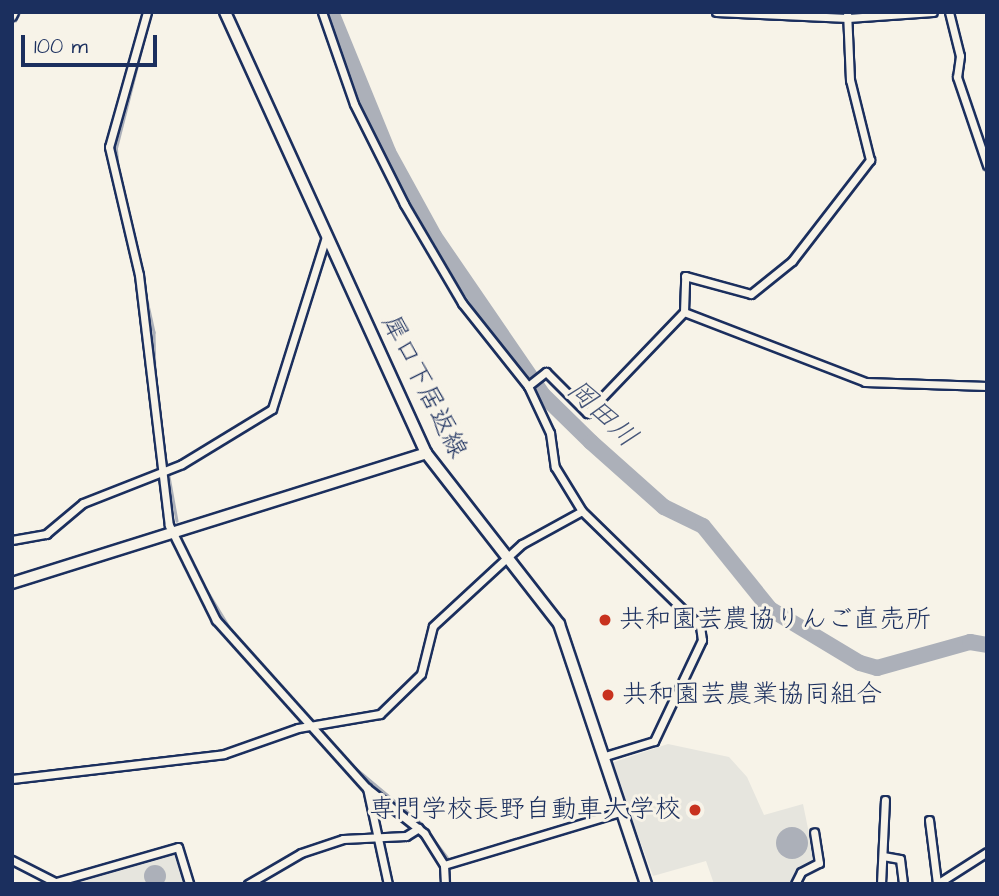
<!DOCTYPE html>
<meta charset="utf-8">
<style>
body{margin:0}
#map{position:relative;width:999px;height:896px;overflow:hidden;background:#f7f3e8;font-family:"Architects Daughter","Klee One",sans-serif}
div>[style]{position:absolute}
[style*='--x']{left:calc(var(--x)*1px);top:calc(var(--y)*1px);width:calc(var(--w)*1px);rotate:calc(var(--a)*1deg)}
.built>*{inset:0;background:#e6e5de}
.water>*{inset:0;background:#acb0b9}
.round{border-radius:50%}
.stream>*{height:2.5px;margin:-1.25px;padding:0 1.25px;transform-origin:1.25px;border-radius:1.25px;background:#acb0b9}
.river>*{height:16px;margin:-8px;padding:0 8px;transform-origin:8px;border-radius:8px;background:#acb0b9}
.roads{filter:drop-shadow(2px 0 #1b2f5e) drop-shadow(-2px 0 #1b2f5e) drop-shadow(0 2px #1b2f5e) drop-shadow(0 -2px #1b2f5e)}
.street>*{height:7px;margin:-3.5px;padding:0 3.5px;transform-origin:3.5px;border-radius:3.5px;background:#f7f3e8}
.secondary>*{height:10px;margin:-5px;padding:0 5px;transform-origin:5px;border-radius:5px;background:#f7f3e8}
.dots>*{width:19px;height:19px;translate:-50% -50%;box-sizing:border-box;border:4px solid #f7f3e8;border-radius:50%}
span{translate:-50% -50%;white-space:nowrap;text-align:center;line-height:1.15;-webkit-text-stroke:6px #f7f3e8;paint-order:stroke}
.street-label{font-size:26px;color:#1b2f5e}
.poi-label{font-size:26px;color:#1b2f5e}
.left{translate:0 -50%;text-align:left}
.right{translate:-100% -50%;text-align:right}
.water-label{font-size:28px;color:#465679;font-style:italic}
.frame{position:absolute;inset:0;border:14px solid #1b2f5e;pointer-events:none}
.scale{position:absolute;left:21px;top:35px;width:136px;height:32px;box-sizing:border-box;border:4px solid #1b2f5e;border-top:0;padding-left:9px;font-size:21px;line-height:24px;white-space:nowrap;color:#1b2f5e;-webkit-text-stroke:5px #f7f3e8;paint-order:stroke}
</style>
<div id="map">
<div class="built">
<div style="clip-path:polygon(668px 744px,729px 757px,747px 777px,764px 815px,803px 804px,815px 863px,798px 870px,797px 884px,714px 884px,706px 861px,653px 876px,611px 763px)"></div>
<div style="clip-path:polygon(173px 851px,185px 884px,71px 884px)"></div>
</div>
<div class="water">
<div class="round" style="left:776px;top:827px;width:32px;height:32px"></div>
<div class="round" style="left:144px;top:865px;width:22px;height:22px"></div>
</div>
<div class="stream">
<div style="--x:118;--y:172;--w:24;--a:-95"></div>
<div style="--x:116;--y:148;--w:137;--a:-75.7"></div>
<div style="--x:136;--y:250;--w:84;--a:77.6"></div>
<div style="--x:154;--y:332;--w:45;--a:88.7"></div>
<div style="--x:161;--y:432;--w:90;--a:79.8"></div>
<div style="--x:185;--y:547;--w:10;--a:73"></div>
<div style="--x:201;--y:581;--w:63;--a:58.6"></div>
<div style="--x:347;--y:761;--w:97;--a:40"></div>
<div style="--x:421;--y:823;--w:43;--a:52.6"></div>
<div style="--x:449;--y:870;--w:14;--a:86"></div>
</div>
<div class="river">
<div style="--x:331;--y:12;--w:151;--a:67.8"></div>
<div style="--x:388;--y:152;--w:96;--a:61.3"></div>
<div style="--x:434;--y:236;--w:191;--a:55.6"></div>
<div style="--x:542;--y:394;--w:69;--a:44.4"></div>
<div style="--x:591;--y:442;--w:98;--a:41.7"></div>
<div style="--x:664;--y:507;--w:43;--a:26"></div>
<div style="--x:703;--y:526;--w:107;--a:51.1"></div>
<div style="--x:770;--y:609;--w:105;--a:31"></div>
<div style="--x:860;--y:663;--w:18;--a:16"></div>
<div style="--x:877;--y:668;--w:97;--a:-15.6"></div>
<div style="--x:970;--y:642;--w:17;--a:10"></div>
</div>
<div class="roads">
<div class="street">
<div style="--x:147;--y:12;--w:140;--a:105.7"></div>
<div style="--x:109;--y:147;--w:131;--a:76.8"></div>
<div style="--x:139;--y:275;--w:252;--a:83.2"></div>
<div style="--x:169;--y:525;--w:106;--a:63.7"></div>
<div style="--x:216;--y:620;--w:226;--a:48.1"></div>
<div style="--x:367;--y:788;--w:98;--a:77.7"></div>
<div style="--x:322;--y:12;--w:97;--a:70.8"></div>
<div style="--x:354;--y:104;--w:112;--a:63.4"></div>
<div style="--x:404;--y:204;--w:115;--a:59.6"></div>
<div style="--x:462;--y:303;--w:106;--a:51.5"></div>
<div style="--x:528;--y:386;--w:52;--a:64.9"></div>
<div style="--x:550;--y:433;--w:34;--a:82"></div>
<div style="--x:555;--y:467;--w:52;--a:58.5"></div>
<div style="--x:582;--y:511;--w:165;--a:44.3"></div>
<div style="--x:700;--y:626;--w:14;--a:82"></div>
<div style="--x:702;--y:640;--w:112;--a:115.4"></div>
<div style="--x:654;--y:741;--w:54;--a:162.9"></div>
<div style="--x:716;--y:12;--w:132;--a:2.6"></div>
<div style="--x:848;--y:18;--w:85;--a:-4"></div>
<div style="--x:949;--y:12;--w:45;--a:76"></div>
<div style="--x:960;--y:56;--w:21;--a:98"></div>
<div style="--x:957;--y:77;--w:93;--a:71.2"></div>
<div style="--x:12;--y:16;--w:4;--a:-63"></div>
<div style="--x:684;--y:312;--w:194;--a:21.1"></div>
<div style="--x:865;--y:382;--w:122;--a:1.9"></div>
<div style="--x:528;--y:386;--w:23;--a:-38"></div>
<div style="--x:546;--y:372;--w:58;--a:45"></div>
<div style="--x:587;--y:413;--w:140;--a:-46.2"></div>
<div style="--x:684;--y:312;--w:36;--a:-88"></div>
<div style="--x:685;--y:276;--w:68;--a:15.3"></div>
<div style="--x:751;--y:294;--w:53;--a:-38.8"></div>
<div style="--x:792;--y:261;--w:128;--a:-52.3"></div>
<div style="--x:870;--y:160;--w:82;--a:-104"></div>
<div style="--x:850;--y:80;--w:68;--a:-92.5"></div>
<div style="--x:12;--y:540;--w:35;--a:-10"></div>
<div style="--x:46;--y:534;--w:48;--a:-40"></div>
<div style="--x:83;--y:503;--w:106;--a:-21.5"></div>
<div style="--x:182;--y:464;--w:105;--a:-31.4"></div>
<div style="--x:272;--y:409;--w:180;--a:-72.6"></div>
<div style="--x:12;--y:779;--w:213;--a:-6.7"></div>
<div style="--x:224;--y:754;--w:78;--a:-19.4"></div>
<div style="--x:298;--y:728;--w:83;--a:-9.7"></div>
<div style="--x:380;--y:714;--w:57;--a:-44.3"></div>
<div style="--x:421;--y:674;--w:49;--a:-76"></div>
<div style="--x:433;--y:626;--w:121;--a:-42.7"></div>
<div style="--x:522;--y:544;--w:68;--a:-28.8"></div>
<div style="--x:367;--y:788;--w:73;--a:38.3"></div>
<div style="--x:424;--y:833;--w:38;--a:58"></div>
<div style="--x:929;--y:820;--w:64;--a:82.8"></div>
<div style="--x:883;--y:856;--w:17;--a:10"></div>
<div style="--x:900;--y:859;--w:25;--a:83"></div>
<div style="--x:12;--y:860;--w:48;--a:27.1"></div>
<div style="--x:49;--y:884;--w:134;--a:-16"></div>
<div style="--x:178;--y:847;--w:39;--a:73"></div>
<div style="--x:248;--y:884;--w:61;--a:-30.3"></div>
<div style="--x:301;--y:853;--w:44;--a:-18.4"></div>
<div style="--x:343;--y:839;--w:63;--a:-2.7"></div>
<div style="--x:406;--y:836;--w:15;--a:-32"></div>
<div style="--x:445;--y:884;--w:19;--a:-93"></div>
<div style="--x:444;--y:865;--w:184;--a:-16.8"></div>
<div style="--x:795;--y:884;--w:13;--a:-63"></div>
<div style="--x:801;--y:872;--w:20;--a:-27"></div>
<div style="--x:819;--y:863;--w:31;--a:-99"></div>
<div style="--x:881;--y:884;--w:84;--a:-87.3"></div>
<div style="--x:937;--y:884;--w:59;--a:-32.6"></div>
</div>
<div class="secondary">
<div style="--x:225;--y:12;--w:485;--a:65.5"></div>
<div style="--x:426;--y:453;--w:217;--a:52.1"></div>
<div style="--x:559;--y:624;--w:274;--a:71.5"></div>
<div style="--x:12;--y:583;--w:434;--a:-17.4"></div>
</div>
</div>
<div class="dots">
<div style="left:605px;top:620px;background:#c8321e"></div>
<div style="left:608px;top:695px;background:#c8321e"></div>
<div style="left:695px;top:810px;background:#c8321e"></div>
</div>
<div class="street-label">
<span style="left:424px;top:387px;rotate:63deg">犀口下居返線</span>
</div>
<div class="poi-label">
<span class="left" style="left:619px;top:620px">共和園芸農協りんご直売所</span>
<span class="left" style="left:622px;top:695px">共和園芸農業協同組合</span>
<span class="right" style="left:681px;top:810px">専門学校長野自動車大学校</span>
</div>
<div class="water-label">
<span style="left:602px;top:414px;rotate:43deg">岡田川</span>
</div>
<div class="frame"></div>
<div class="scale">100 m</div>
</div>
